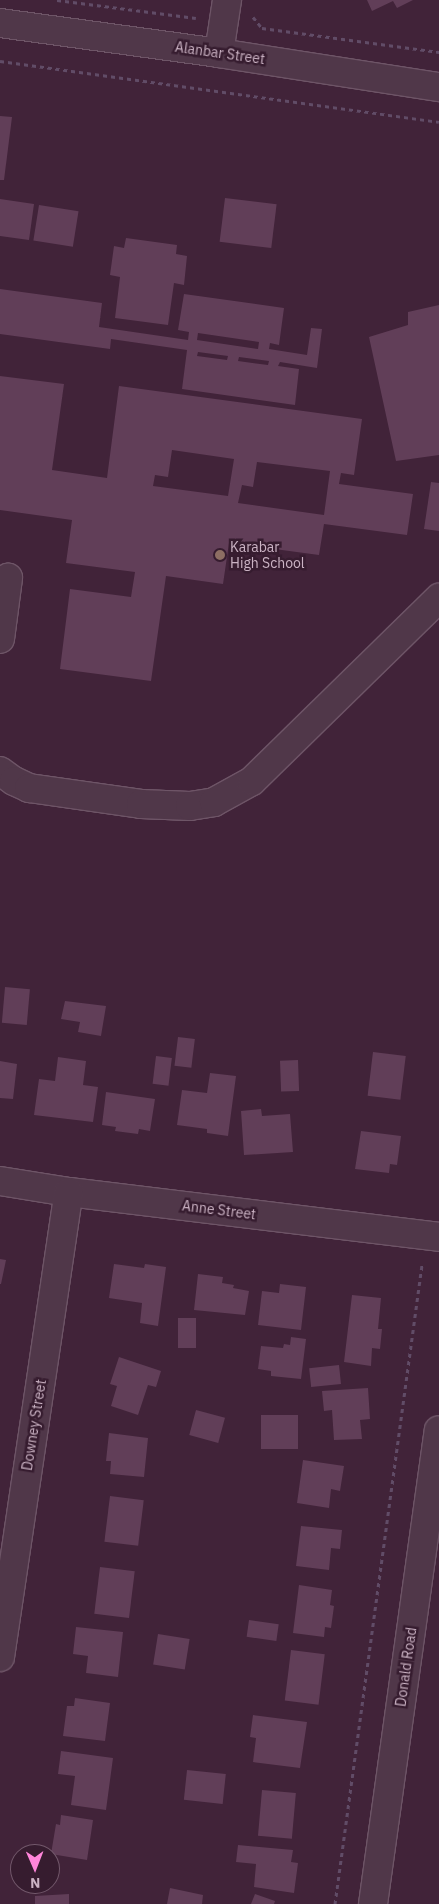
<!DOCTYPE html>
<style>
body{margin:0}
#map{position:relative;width:439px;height:1904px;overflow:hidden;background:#412339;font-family:"IBM Plex Sans",sans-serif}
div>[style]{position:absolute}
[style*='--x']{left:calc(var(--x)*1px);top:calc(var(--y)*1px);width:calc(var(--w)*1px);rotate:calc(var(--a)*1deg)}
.building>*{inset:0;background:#613e58;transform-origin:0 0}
.path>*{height:3px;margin-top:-1.5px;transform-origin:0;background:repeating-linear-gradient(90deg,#614c67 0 4px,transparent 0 8px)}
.roads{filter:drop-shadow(1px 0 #6e5567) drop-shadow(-1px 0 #6e5567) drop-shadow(0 1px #6e5567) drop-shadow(0 -1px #6e5567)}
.minor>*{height:28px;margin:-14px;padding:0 14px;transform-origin:14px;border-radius:14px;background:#503749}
.dots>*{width:14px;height:14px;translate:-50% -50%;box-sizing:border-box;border:2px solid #361c2f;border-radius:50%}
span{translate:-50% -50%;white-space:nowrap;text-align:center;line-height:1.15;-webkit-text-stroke:5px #361c2f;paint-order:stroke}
.street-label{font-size:14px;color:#cbb3c4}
.poi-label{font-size:14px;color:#cbb3c4}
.left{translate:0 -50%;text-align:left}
.north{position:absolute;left:10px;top:1844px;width:50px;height:50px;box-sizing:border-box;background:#361c2f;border:1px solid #72586b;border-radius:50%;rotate:179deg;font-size:14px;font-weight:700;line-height:20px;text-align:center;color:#cbb3c4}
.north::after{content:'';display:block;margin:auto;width:18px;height:22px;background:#ff85da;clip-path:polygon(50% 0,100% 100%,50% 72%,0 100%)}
</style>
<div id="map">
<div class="building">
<div style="clip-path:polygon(367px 0,413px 0,397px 8px,393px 1px,372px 11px)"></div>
<div style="clip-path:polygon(0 116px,12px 117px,4px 180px,0 180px)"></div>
<div style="left:225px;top:198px;width:52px;height:44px;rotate:7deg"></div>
<div style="clip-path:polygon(0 199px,34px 204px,29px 240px,0 236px)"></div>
<div style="left:39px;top:205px;width:40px;height:36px;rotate:9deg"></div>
<div style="clip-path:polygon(126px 238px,177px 245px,176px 254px,187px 256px,184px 285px,174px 283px,168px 325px,115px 318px,120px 277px,110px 275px,114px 246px,124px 248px)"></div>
<div style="clip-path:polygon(evenodd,0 289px,102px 303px,99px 327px,188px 340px,189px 332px,178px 330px,184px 294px,284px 308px,279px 345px,270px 343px,269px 349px,307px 355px,311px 328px,322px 329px,317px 368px,280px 362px,278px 366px,299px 369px,295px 405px,182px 389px,187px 350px,111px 339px,110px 349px,0 334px,0 289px,198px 333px,259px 342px,258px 349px,197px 340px,198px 333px,0 289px,198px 352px,228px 356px,227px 360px,197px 356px,198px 352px,0 289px,239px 357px,269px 361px,268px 365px,238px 361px,239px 357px)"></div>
<div style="clip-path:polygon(439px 305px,439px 455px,396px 461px,369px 337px,408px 325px,408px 312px)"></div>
<div style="clip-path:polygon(evenodd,0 376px,64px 384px,52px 470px,107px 478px,119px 386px,362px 419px,354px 475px,341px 473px,339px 484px,413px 494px,407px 535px,324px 524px,319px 555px,229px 543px,223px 584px,166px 576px,151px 681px,60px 669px,70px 589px,131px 597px,135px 572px,66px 563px,72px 520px,0 510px,0 376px,172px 450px,234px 459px,228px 496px,153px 486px,155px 475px,168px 477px,172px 450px,0 376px,257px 462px,330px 471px,324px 515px,238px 503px,242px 485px,253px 487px,257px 462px)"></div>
<div style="clip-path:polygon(431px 482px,439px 483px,439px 531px,424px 529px)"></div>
<div style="left:5px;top:987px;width:25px;height:36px;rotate:5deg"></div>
<div style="clip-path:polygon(65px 1001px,106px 1006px,101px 1036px,78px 1032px,80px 1022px,61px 1019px)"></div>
<div style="left:178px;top:1037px;width:17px;height:29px;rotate:7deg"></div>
<div style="left:373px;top:1052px;width:33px;height:44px;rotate:7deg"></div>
<div style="left:156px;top:1056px;width:16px;height:28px;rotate:7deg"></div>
<div style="clip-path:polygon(58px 1057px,86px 1061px,83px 1085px,98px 1087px,93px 1122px,34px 1115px,39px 1079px,55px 1081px)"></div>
<div style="left:298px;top:1060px;width:31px;height:18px;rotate:88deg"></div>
<div style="clip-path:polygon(0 1061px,17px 1064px,13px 1099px,0 1098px)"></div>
<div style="clip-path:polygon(210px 1073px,236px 1076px,228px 1136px,207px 1133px,207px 1129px,177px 1125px,182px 1090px,207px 1093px)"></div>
<div style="clip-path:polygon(106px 1092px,155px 1099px,150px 1131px,139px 1129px,138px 1134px,115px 1131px,116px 1127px,102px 1125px)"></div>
<div style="clip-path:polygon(261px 1109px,262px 1116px,290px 1114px,293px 1152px,244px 1155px,241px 1111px)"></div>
<div style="clip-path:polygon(361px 1131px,401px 1136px,397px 1165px,390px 1164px,389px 1173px,355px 1169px)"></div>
<div style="clip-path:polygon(0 1259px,6px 1260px,1px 1284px,0 1284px)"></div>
<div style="clip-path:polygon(114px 1264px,144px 1268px,145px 1264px,166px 1267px,158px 1326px,140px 1323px,142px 1303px,109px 1298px)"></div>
<div style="clip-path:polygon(198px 1274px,223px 1277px,222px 1283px,234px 1285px,233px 1288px,249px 1291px,245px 1315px,194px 1310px)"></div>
<div style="clip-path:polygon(280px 1284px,306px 1287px,301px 1330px,258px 1325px,262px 1291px,279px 1293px)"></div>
<div style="clip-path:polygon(352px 1295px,381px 1298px,378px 1329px,382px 1329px,380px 1349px,372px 1348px,371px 1366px,344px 1362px)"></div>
<div style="left:178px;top:1318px;width:18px;height:30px"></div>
<div style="clip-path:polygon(291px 1337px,306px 1339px,301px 1379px,271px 1376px,271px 1371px,258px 1369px,261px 1346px,283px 1348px,284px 1344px,290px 1345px)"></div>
<div style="clip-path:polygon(119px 1357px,161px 1371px,156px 1387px,148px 1385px,138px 1415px,111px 1406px,117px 1386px,110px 1384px)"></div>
<div style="left:339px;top:1365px;width:19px;height:30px;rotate:84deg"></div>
<div style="clip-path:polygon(368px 1388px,370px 1419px,360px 1420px,362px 1439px,334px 1440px,332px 1410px,324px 1411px,322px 1391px)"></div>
<div style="left:196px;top:1410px;width:30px;height:26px;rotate:15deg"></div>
<div style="left:261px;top:1415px;width:37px;height:34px"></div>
<div style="clip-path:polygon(109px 1433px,148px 1438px,144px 1477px,110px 1474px,111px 1461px,106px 1461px)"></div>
<div style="clip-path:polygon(303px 1460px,344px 1466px,340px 1491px,331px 1489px,329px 1508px,297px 1503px)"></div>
<div style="left:110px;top:1496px;width:34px;height:46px;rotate:7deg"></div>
<div style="clip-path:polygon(301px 1526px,342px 1530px,340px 1549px,331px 1548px,329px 1570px,296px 1566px)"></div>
<div style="left:100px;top:1567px;width:35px;height:47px;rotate:7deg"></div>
<div style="clip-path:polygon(299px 1585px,332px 1590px,330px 1605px,334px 1606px,331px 1628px,325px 1627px,324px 1637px,293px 1633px)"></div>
<div style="left:249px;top:1620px;width:30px;height:17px;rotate:8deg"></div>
<div style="clip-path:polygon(76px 1627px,123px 1632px,118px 1677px,86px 1673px,88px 1656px,73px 1654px)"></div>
<div style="left:158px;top:1634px;width:32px;height:31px;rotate:9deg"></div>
<div style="left:291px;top:1650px;width:34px;height:51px;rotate:7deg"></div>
<div style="clip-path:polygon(75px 1698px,110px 1703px,105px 1741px,63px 1736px,67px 1706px,74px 1706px)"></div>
<div style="clip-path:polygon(253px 1715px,307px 1722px,300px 1768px,253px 1762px,256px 1738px,250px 1737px)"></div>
<div style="clip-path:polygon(61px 1751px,113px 1758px,106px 1810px,71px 1805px,75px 1776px,58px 1774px)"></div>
<div style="left:187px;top:1770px;width:39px;height:30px;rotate:6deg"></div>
<div style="left:262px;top:1790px;width:34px;height:46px;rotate:5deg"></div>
<div style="clip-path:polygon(61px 1815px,93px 1820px,87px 1860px,51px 1854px,56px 1824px,60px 1825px)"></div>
<div style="clip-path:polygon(238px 1845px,293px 1850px,291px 1862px,298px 1863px,294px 1893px,254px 1887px,256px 1864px,236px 1862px)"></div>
<div style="clip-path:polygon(170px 1888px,203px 1895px,202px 1904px,167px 1904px)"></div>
<div style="clip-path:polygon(69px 1894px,69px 1904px,35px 1904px,35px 1896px)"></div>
<div style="clip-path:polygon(255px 1894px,275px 1901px,274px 1904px,251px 1904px)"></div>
</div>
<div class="path">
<div style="--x:57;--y:0;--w:140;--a:7.4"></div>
<div style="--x:253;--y:17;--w:14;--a:51"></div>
<div style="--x:262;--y:28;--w:179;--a:7.7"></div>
<div style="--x:0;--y:61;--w:443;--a:7.9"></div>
<div style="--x:335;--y:1904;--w:645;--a:-82.25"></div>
</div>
<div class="roads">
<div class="minor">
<div style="--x:0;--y:23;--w:221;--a:7.8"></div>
<div style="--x:219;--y:53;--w:223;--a:8.8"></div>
<div style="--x:219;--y:53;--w:54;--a:-81.4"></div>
<div style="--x:0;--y:639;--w:62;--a:-82.5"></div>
<div style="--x:0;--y:771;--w:17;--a:36"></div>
<div style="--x:14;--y:781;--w:17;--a:25"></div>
<div style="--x:29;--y:788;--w:113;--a:8.1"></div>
<div style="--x:141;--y:804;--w:49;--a:2.3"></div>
<div style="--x:190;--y:806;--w:24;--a:-9"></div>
<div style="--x:214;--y:802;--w:43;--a:-28.9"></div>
<div style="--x:252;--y:781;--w:262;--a:-44.4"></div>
<div style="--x:0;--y:1181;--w:70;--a:9.1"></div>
<div style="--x:69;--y:1192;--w:373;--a:6.9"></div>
<div style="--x:0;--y:1657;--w:470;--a:-81.6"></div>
<div style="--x:373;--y:1904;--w:478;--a:-82.1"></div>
</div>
</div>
<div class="dots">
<div style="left:220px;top:555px;background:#8d6e63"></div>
</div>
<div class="street-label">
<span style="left:220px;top:53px;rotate:8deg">Alanbar Street</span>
<span style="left:219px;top:1210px;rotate:7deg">Anne Street</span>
<span style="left:34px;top:1425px;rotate:-81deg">Downey Street</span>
<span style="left:406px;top:1667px;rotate:-82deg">Donald Road</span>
</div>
<div class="poi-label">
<span class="left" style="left:230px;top:555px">Karabar<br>High School</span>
</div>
<div class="north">N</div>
</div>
